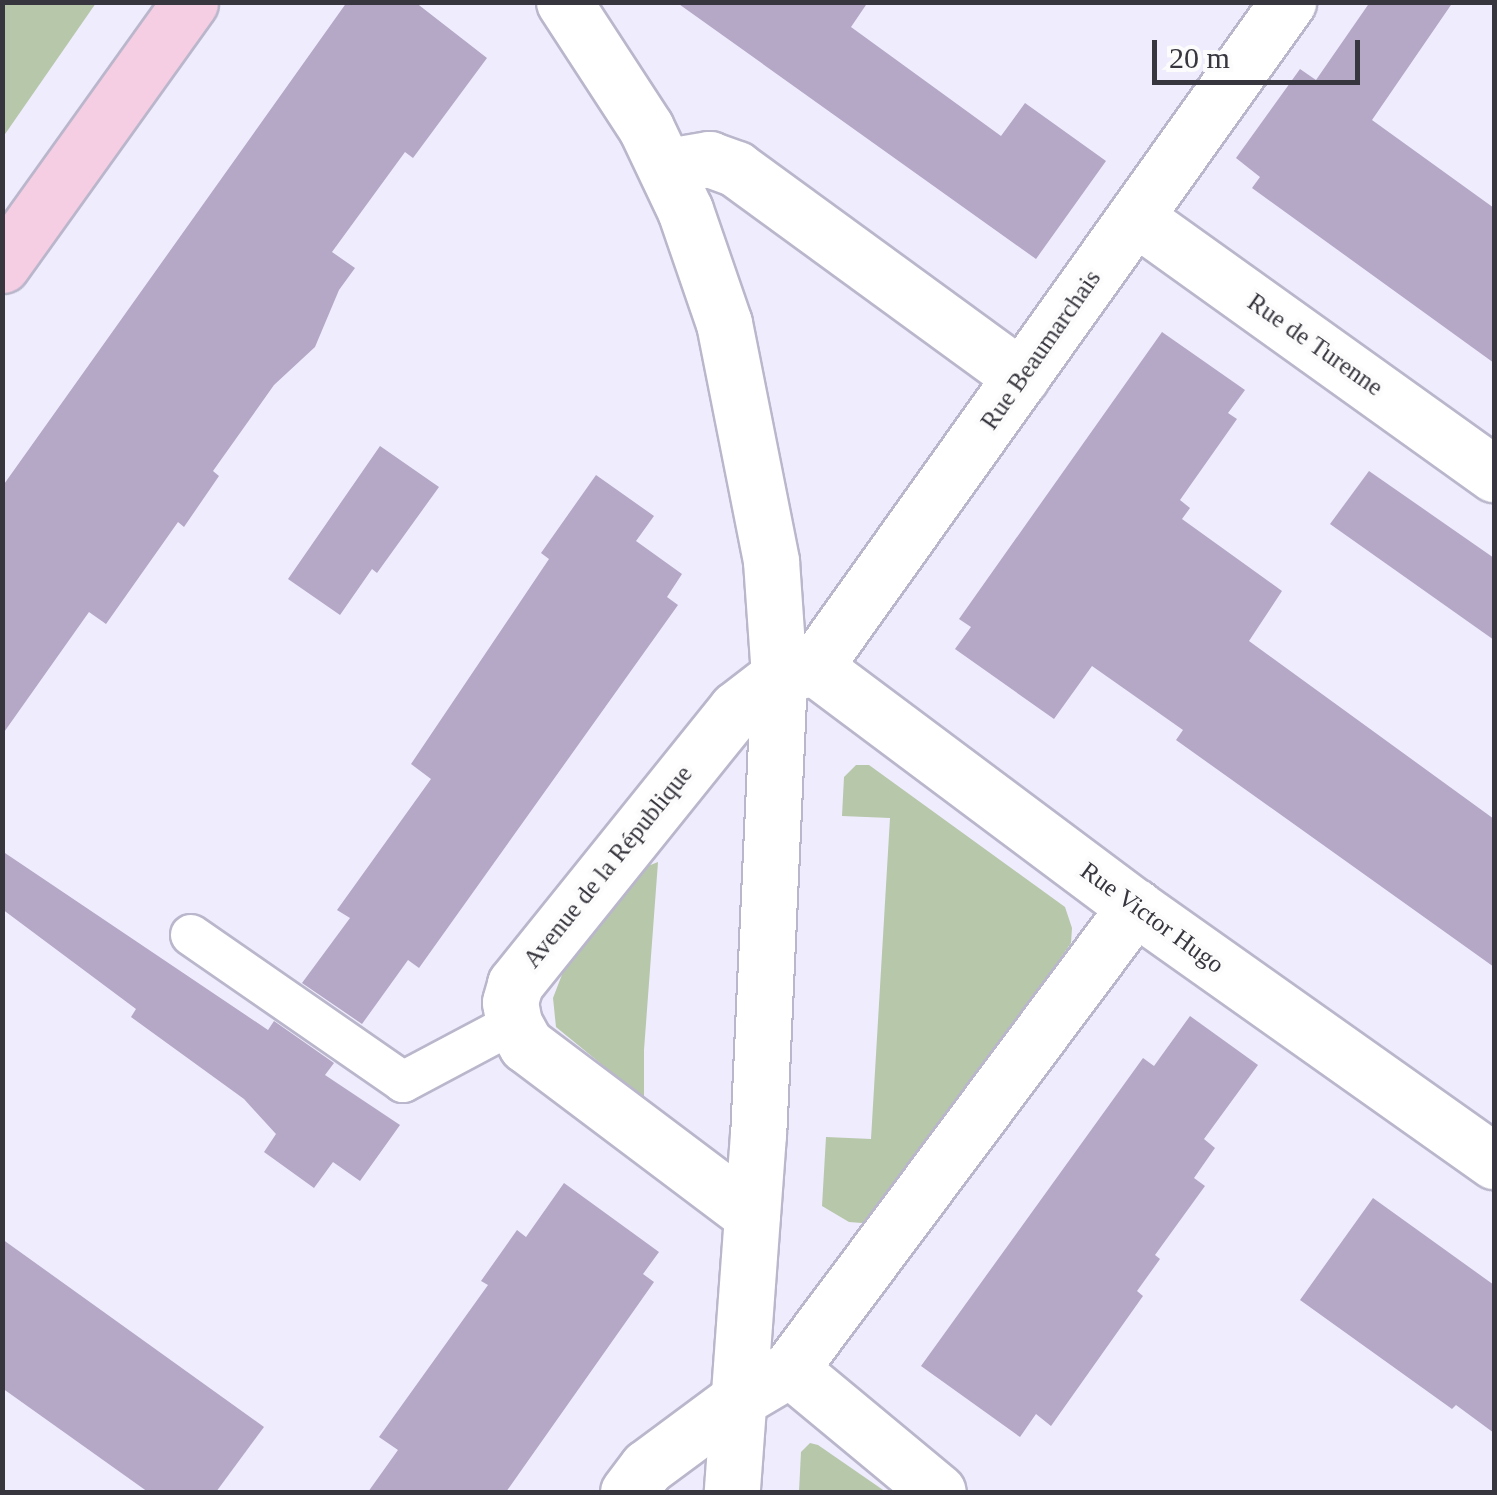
<!DOCTYPE html>
<meta charset="utf-8">
<style>
body{margin:0}
#map{position:relative;width:1497px;height:1495px;overflow:hidden;background:#efecfd;font-family:Georgia,serif}
div>[style]{position:absolute}
[style*='--x']{left:calc(var(--x)*1px);top:calc(var(--y)*1px);width:calc(var(--w)*1px);rotate:calc(var(--a)*1deg)}
.green>*{inset:0;background:#b6c7aa}
.building>*{inset:0;background:#b4a8c6}
.roads{filter:drop-shadow(2px 0 #bab6cb) drop-shadow(-2px 0 #bab6cb) drop-shadow(0 2px #bab6cb) drop-shadow(0 -2px #bab6cb)}
.lane>*{height:40px;margin:-20px;padding:0 20px;transform-origin:20px;border-radius:20px;background:#fff}
.street>*{height:55px;margin:-27.5px;padding:0 27.5px;transform-origin:27.5px;border-radius:27.5px;background:#fff}
.secondary>*{height:55px;margin:-27.5px;padding:0 27.5px;transform-origin:27.5px;border-radius:27.5px;background:#f5cee3}
span{translate:-50% -50%;white-space:nowrap;text-align:center;line-height:1.15;-webkit-text-stroke:8px #fcfcfc;paint-order:stroke}
.street-label{font-size:25px;color:#37363e}
.frame{position:absolute;inset:0;border:5px solid #37363e;pointer-events:none}
.scale{position:absolute;left:1152px;top:40px;width:208px;height:45px;box-sizing:border-box;border:5px solid #37363e;border-top:0;padding-left:12px;font-size:30px;line-height:35px;white-space:nowrap;color:#37363e;-webkit-text-stroke:8px #fcfcfc;paint-order:stroke}
</style>
<div id="map">
<div class="green">
<div style="clip-path:polygon(2px 3px,96px 3px,3px 137px,2px 137px)"></div>
<div style="clip-path:polygon(856px 765px,869px 765px,1065px 907px,1072px 928px,1071px 943px,889px 1201px,862px 1223px,849px 1222px,822px 1206px,826px 1137px,871px 1139px,890px 818px,842px 816px,844px 777px)"></div>
<div style="clip-path:polygon(658px 862px,644px 1050px,644px 1099px,556px 1027px,553px 998px,563px 972px,643px 868px)"></div>
<div style="clip-path:polygon(810px 1443px,818px 1445px,886px 1492px,799px 1492px,801px 1452px)"></div>
</div>
<div class="building">
<div style="clip-path:polygon(347px 2px,415px 2px,487px 58px,413px 158px,405px 152px,332px 252px,355px 268px,339px 290px,315px 347px,274px 385px,213px 471px,219px 476px,184px 527px,178px 522px,106px 624px,89px 612px,2px 735px,2px 487px)"></div>
<div style="clip-path:polygon(676px 2px,868px 2px,851px 27px,1001px 136px,1025px 103px,1106px 161px,1036px 259px)"></div>
<div style="clip-path:polygon(1370px 2px,1453px 2px,1372px 120px,1494px 208px,1494px 363px,1252px 188px,1260px 177px,1236px 158px,1300px 69px,1316px 80px)"></div>
<div style="clip-path:polygon(1162px 332px,1245px 390px,1228px 413px,1237px 419px,1180px 500px,1190px 508px,1182px 519px,1282px 591px,1249px 641px,1494px 819px,1494px 967px,1176px 740px,1183px 730px,1092px 666px,1054px 719px,955px 649px,971px 627px,959px 619px)"></div>
<div style="clip-path:polygon(380px 446px,439px 487px,377px 573px,372px 569px,340px 615px,288px 579px)"></div>
<div style="clip-path:polygon(1369px 471px,1494px 558px,1494px 640px,1330px 524px)"></div>
<div style="clip-path:polygon(596px 475px,654px 516px,636px 541px,682px 574px,667px 597px,678px 605px,419px 968px,408px 960px,362px 1024px,302px 983px,350px 918px,337px 910px,431px 779px,411px 764px,549px 559px,541px 553px)"></div>
<div style="clip-path:polygon(2px 851px,268px 1030px,274px 1021px,334px 1063px,325px 1075px,400px 1125px,360px 1181px,333px 1162px,314px 1188px,264px 1152px,276px 1134px,244px 1099px,131px 1017px,136px 1009px,2px 909px)"></div>
<div style="clip-path:polygon(1190px 1016px,1258px 1065px,1204px 1139px,1215px 1148px,1194px 1178px,1205px 1186px,1155px 1255px,1160px 1259px,1137px 1291px,1143px 1296px,1051px 1426px,1036px 1414px,1020px 1437px,921px 1366px,1143px 1058px,1154px 1066px)"></div>
<div style="clip-path:polygon(564px 1183px,659px 1252px,643px 1274px,654px 1282px,506px 1492px,368px 1492px,398px 1450px,379px 1437px,488px 1285px,481px 1281px,517px 1230px,526px 1237px)"></div>
<div style="clip-path:polygon(1373px 1198px,1494px 1285px,1494px 1433px,1456px 1405px,1452px 1409px,1300px 1300px)"></div>
<div style="clip-path:polygon(2px 1239px,264px 1427px,216px 1492px,148px 1492px,2px 1388px)"></div>
</div>
<div class="roads">
<div class="lane">
<div style="--x:191;--y:935;--w:258;--a:34.7"></div>
<div style="--x:403;--y:1082;--w:126;--a:-28"></div>
</div>
<div class="street">
<div style="--x:564;--y:2;--w:150;--a:56.9"></div>
<div style="--x:646;--y:128;--w:91;--a:64.6"></div>
<div style="--x:685;--y:210;--w:120;--a:71"></div>
<div style="--x:724;--y:323;--w:243;--a:78.8"></div>
<div style="--x:771;--y:561;--w:115;--a:86"></div>
<div style="--x:779;--y:676;--w:458;--a:92.6"></div>
<div style="--x:758;--y:1134;--w:359;--a:94.2"></div>
<div style="--x:667;--y:166;--w:43;--a:-9.5"></div>
<div style="--x:709;--y:159;--w:29;--a:20"></div>
<div style="--x:736;--y:169;--w:353;--a:36.1"></div>
<div style="--x:1135;--y:217;--w:442;--a:35.6"></div>
<div style="--x:814;--y:667;--w:401;--a:36.8"></div>
<div style="--x:1135;--y:907;--w:440;--a:35.3"></div>
<div style="--x:752;--y:1215;--w:283;--a:-143"></div>
<div style="--x:526;--y:1045;--w:25;--a:-119"></div>
<div style="--x:514;--y:1023;--w:21;--a:-101"></div>
<div style="--x:510;--y:1002;--w:19;--a:-74"></div>
<div style="--x:515;--y:984;--w:353;--a:-51.2"></div>
<div style="--x:736;--y:709;--w:54;--a:-37.5"></div>
<div style="--x:779;--y:676;--w:36;--a:-14"></div>
<div style="--x:814;--y:667;--w:817;--a:-54.52"></div>
<div style="--x:790;--y:1369;--w:577;--a:-53.25"></div>
<div style="--x:628;--y:1492;--w:31;--a:-53"></div>
<div style="--x:647;--y:1467;--w:114;--a:-36.5"></div>
<div style="--x:739;--y:1399;--w:59;--a:-30.5"></div>
<div style="--x:790;--y:1369;--w:192;--a:39.7"></div>
</div>
<div class="secondary">
<div style="--x:2;--y:265;--w:323;--a:-54.4"></div>
</div>
</div>
<div class="street-label">
<span style="left:1315px;top:345px;rotate:35deg">Rue de Turenne</span>
<span style="left:1041px;top:350px;rotate:-55deg">Rue Beaumarchais</span>
<span style="left:608px;top:867px;rotate:-51deg">Avenue de la République</span>
<span style="left:1152px;top:918px;rotate:36deg">Rue Victor Hugo</span>
</div>
<div class="frame"></div>
<div class="scale">20 m</div>
</div>
